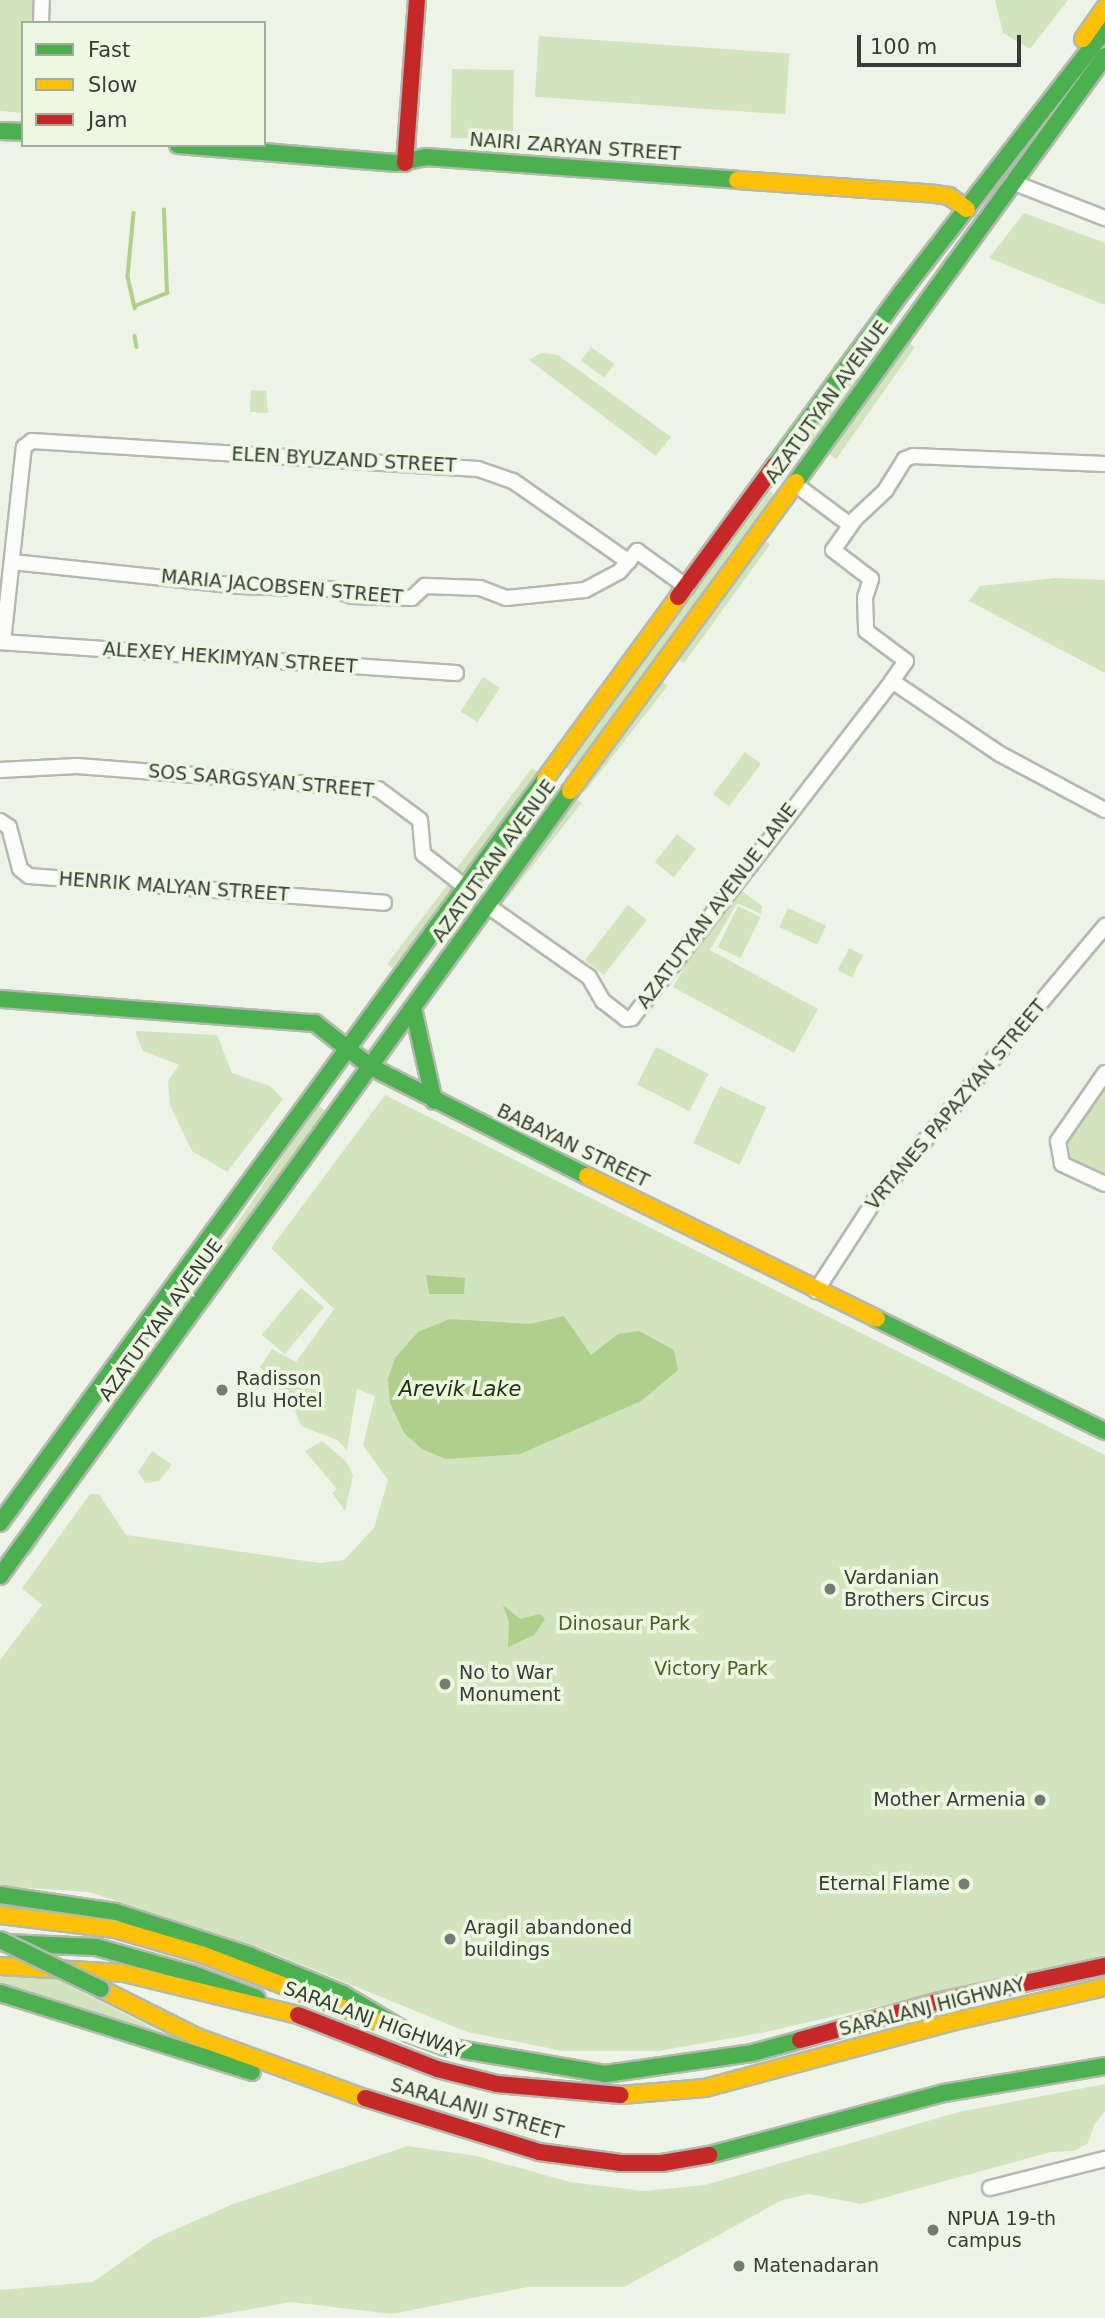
<!DOCTYPE html>
<style>
body{margin:0}
#map{position:relative;width:1105px;height:2318px;overflow:hidden;background:#edf3e7;font-family:"DejaVu Sans",sans-serif}
div>[style]{position:absolute}
[style*='--x']{left:calc(var(--x)*1px);top:calc(var(--y)*1px);width:calc(var(--w)*1px);rotate:calc(var(--a)*1deg)}
.green>*{inset:0;background:#d1e4be;transform-origin:0 0}
.water>*{inset:0;background:#afcf8c}
.stream>*{height:3.5px;margin:-1.75px;padding:0 1.75px;transform-origin:1.75px;border-radius:1.75px;background:#afcf8c}
.roads{filter:drop-shadow(2px 0 #b4b9af) drop-shadow(-2px 0 #b4b9af) drop-shadow(0 2px #b4b9af) drop-shadow(0 -2px #b4b9af)}
.street>*{height:14px;margin:-7px;padding:0 7px;transform-origin:7px;border-radius:7px;background:#fcfdfb}
.fast>*{height:16px;margin:-8px;padding:0 8px;transform-origin:8px;border-radius:8px;background:#4caf50}
.slow>*{height:16px;margin:-8px;padding:0 8px;transform-origin:8px;border-radius:8px;background:#ffc107}
.jam>*{height:16px;margin:-8px;padding:0 8px;transform-origin:8px;border-radius:8px;background:#c62828}
.bridges{filter:drop-shadow(2px 0 #b4b9af) drop-shadow(-2px 0 #b4b9af) drop-shadow(0 2px #b4b9af) drop-shadow(0 -2px #b4b9af)}
.fast-bridge>*{height:16px;margin:-8px;padding:0 8px;transform-origin:8px;border-radius:8px;background:#4caf50}
.dots>*{width:19px;height:19px;translate:-50% -50%;box-sizing:border-box;border:4px solid #ecf8e2;border-radius:50%}
span{translate:-50% -50%;white-space:nowrap;text-align:center;line-height:1.15;-webkit-text-stroke:7px #ecf8e2;paint-order:stroke}
.street-label{font-size:19px;color:#383c34}
.poi-label{font-size:19px;color:#383c34}
.left{translate:0 -50%;text-align:left}
.right{translate:-100% -50%;text-align:right}
.park-label{font-size:19px;color:#466224}
.water-label{font-size:21px;color:#1f300a;font-style:italic}
.legend{position:absolute;left:21px;top:21px;width:245px;height:126px;box-sizing:border-box;background:#ecf8e2;border:2px solid #a4ad9c;margin:0;padding:9px 12px;list-style:none;font-size:21px;color:#383c34}
.legend li{display:flex;align-items:center;gap:14px;height:35px}
.legend b{width:35px;border:2px solid #a4ad9c}
.scale{position:absolute;left:857px;top:35px;width:164px;height:32px;box-sizing:border-box;border:4px solid #383c34;border-top:0;padding-left:9px;font-size:21px;line-height:24px;white-space:nowrap;color:#383c34;-webkit-text-stroke:5px #ecf8e2;paint-order:stroke}
</style>
<div id="map">
<div class="green">
<div style="clip-path:polygon(0 0,34px 0,33px 22px,23px 23px,23px 113px,0 111px)"></div>
<div style="clip-path:polygon(995px 0,1068px 0,1030px 49px,1003px 33px)"></div>
<div style="left:539px;top:36px;width:251px;height:61px;rotate:4deg"></div>
<div style="left:452px;top:69px;width:62px;height:69px;rotate:1deg"></div>
<div style="clip-path:polygon(1024px 213px,1105px 243px,1105px 305px,989px 258px)"></div>
<div style="left:905px;top:340px;width:12px;height:137px;rotate:35deg"></div>
<div style="left:591px;top:347px;width:29px;height:17px;rotate:36deg"></div>
<div style="clip-path:polygon(541px 353px,558px 355px,671px 437px,656px 456px,529px 360px)"></div>
<div style="clip-path:polygon(855px 373px,861px 377px,813px 443px,806px 438px)"></div>
<div style="clip-path:polygon(251px 390px,266px 391px,268px 413px,250px 412px)"></div>
<div style="clip-path:polygon(770px 491px,774px 494px,767px 507px,572px 773px,565px 767px)"></div>
<div style="left:759px;top:536px;width:14px;height:147px;rotate:36deg"></div>
<div style="clip-path:polygon(1056px 578px,1105px 580px,1105px 673px,969px 601px,980px 586px)"></div>
<div style="left:483px;top:677px;width:20px;height:41px;rotate:33deg"></div>
<div style="left:659px;top:679px;width:11px;height:135px;rotate:38deg"></div>
<div style="left:745px;top:752px;width:20px;height:53px;rotate:37deg"></div>
<div style="left:532px;top:768px;width:10px;height:126px;rotate:37deg"></div>
<div style="left:554px;top:785px;width:8px;height:241px;rotate:40deg"></div>
<div style="left:573px;top:796px;width:11px;height:137px;rotate:38deg"></div>
<div style="left:677px;top:834px;width:24px;height:36px;rotate:38deg"></div>
<div style="clip-path:polygon(449px 883px,457px 888px,392px 968px,387px 964px)"></div>
<div style="clip-path:polygon(738px 888px,762px 906px,761px 914px,737px 903px,710px 950px,818px 1009px,794px 1053px,673px 987px,697px 944px)"></div>
<div style="left:628px;top:905px;width:24px;height:70px;rotate:38deg"></div>
<div style="left:738px;top:906px;width:25px;height:46px;rotate:26deg"></div>
<div style="left:788px;top:908px;width:42px;height:21px;rotate:25deg"></div>
<div style="left:849px;top:948px;width:16px;height:25px;rotate:27deg"></div>
<div style="clip-path:polygon(135px 1031px,217px 1035px,232px 1073px,270px 1086px,283px 1099px,227px 1172px,192px 1151px,170px 1105px,168px 1081px,179px 1065px,143px 1051px)"></div>
<div style="left:656px;top:1047px;width:59px;height:42px;rotate:27deg"></div>
<div style="clip-path:polygon(1105px 1084px,1105px 1178px,1072px 1162px,1066px 1143px)"></div>
<div style="left:720px;top:1086px;width:51px;height:63px;rotate:25deg"></div>
<div style="clip-path:polygon(385px 1095px,1105px 1455px,1105px 1955px,761px 2033px,658px 2051px,563px 2051px,467px 2032px,261px 1948px,89px 1892px,0 1886px,0 1660px,42px 1605px,22px 1588px,90px 1494px,99px 1494px,126px 1535px,320px 1563px,344px 1560px,374px 1528px,388px 1480px,363px 1445px,375px 1396px,357px 1389px,347px 1450px,337px 1440px,301px 1426px,294px 1408px,260px 1367px,272px 1349px,296px 1362px,334px 1309px,271px 1248px)"></div>
<div style="left:317px;top:1105px;width:14px;height:535px;rotate:34deg"></div>
<div style="left:301px;top:1288px;width:30px;height:61px;rotate:40deg"></div>
<div style="clip-path:polygon(322px 1441px,347px 1462px,353px 1476px,345px 1511px,332px 1493px,337px 1489px,305px 1451px)"></div>
<div style="clip-path:polygon(152px 1451px,172px 1465px,159px 1481px,145px 1483px,138px 1472px)"></div>
<div style="clip-path:polygon(0 1974px,48px 1975px,172px 2038px,0 1988px)"></div>
<div style="clip-path:polygon(1105px 2084px,1105px 2111px,1094px 2125px,1088px 2143px,1074px 2151px,1051px 2152px,861px 2204px,809px 2194px,782px 2200px,624px 2287px,528px 2287px,392px 2314px,291px 2302px,200px 2318px,0 2318px,0 2290px,93px 2282px,154px 2239px,233px 2204px,408px 2146px,476px 2156px,570px 2182px,644px 2191px,705px 2185px,959px 2112px)"></div>
</div>
<div class="water">
<div style="clip-path:polygon(426px 1275px,465px 1278px,464px 1294px,429px 1294px)"></div>
<div style="clip-path:polygon(564px 1316px,591px 1355px,618px 1334px,639px 1331px,674px 1350px,678px 1370px,641px 1401px,520px 1454px,446px 1459px,422px 1449px,404px 1433px,390px 1403px,388px 1379px,395px 1358px,418px 1332px,450px 1319px,530px 1324px)"></div>
<div style="clip-path:polygon(503px 1605px,520px 1619px,540px 1614px,545px 1619px,534px 1635px,508px 1647px,509px 1622px)"></div>
</div>
<div class="stream">
<div style="--x:134;--y:213;--w:64;--a:95.4"></div>
<div style="--x:128;--y:277;--w:32;--a:77"></div>
<div style="--x:135;--y:306;--w:35;--a:-22"></div>
<div style="--x:167;--y:293;--w:83;--a:-92.1"></div>
<div style="--x:135;--y:336;--w:11;--a:80"></div>
</div>
<div class="roads">
<div class="street">
<div style="--x:41;--y:23;--w:23;--a:-88"></div>
<div style="--x:1012;--y:182;--w:100;--a:21.2"></div>
<div style="--x:1105;--y:464;--w:192;--a:-177.6"></div>
<div style="--x:913;--y:456;--w:9;--a:159"></div>
<div style="--x:905;--y:459;--w:36;--a:122"></div>
<div style="--x:886;--y:490;--w:42;--a:136.9"></div>
<div style="--x:855;--y:519;--w:38;--a:125"></div>
<div style="--x:833;--y:550;--w:48;--a:37.3"></div>
<div style="--x:871;--y:579;--w:20;--a:108"></div>
<div style="--x:865;--y:598;--w:33;--a:88"></div>
<div style="--x:866;--y:631;--w:50;--a:36.9"></div>
<div style="--x:906;--y:661;--w:24;--a:125"></div>
<div style="--x:892;--y:681;--w:130;--a:34.1"></div>
<div style="--x:1000;--y:754;--w:119;--a:28.1"></div>
<div style="--x:795;--y:484;--w:69;--a:36.7"></div>
<div style="--x:12;--y:562;--w:229;--a:6"></div>
<div style="--x:240;--y:586;--w:91;--a:1.9"></div>
<div style="--x:331;--y:589;--w:22;--a:18"></div>
<div style="--x:352;--y:596;--w:60;--a:1.9"></div>
<div style="--x:412;--y:598;--w:18;--a:-43"></div>
<div style="--x:425;--y:586;--w:55;--a:2.1"></div>
<div style="--x:480;--y:588;--w:28;--a:21"></div>
<div style="--x:506;--y:598;--w:79;--a:-5.8"></div>
<div style="--x:585;--y:590;--w:38;--a:-28"></div>
<div style="--x:619;--y:572;--w:28;--a:-49"></div>
<div style="--x:637;--y:551;--w:62;--a:35.8"></div>
<div style="--x:0;--y:642;--w:457;--a:3.9"></div>
<div style="--x:3;--y:642;--w:196;--a:-83.9"></div>
<div style="--x:24;--y:447;--w:10;--a:-37"></div>
<div style="--x:32;--y:441;--w:447;--a:3.6"></div>
<div style="--x:478;--y:469;--w:37;--a:19"></div>
<div style="--x:513;--y:481;--w:141;--a:34.9"></div>
<div style="--x:0;--y:770;--w:77;--a:-3"></div>
<div style="--x:77;--y:766;--w:302;--a:4.4"></div>
<div style="--x:378;--y:789;--w:52;--a:36.4"></div>
<div style="--x:420;--y:820;--w:34;--a:85"></div>
<div style="--x:423;--y:854;--w:57;--a:37.9"></div>
<div style="--x:0;--y:821;--w:11;--a:34"></div>
<div style="--x:9;--y:827;--w:43;--a:75.3"></div>
<div style="--x:20;--y:869;--w:11;--a:38"></div>
<div style="--x:29;--y:876;--w:356;--a:4.3"></div>
<div style="--x:488;--y:906;--w:123;--a:35.1"></div>
<div style="--x:589;--y:977;--w:28;--a:60"></div>
<div style="--x:603;--y:1001;--w:29;--a:38"></div>
<div style="--x:626;--y:1019;--w:6;--a:-9"></div>
<div style="--x:632;--y:1018;--w:426;--a:-52.3"></div>
<div style="--x:1105;--y:1073;--w:83;--a:124.7"></div>
<div style="--x:1058;--y:1141;--w:23;--a:80"></div>
<div style="--x:1062;--y:1164;--w:47;--a:24.9"></div>
<div style="--x:816;--y:1291;--w:108;--a:-57"></div>
<div style="--x:875;--y:1200;--w:358;--a:-50"></div>
<div style="--x:990;--y:2188;--w:119;--a:-14.2"></div>
</div>
<div class="fast">
<div style="--x:0;--y:131;--w:23;--a:2"></div>
<div style="--x:178;--y:145;--w:219;--a:4.7"></div>
<div style="--x:396;--y:163;--w:31;--a:-11"></div>
<div style="--x:426;--y:157;--w:312;--a:4.2"></div>
<div style="--x:775;--y:465;--w:213;--a:-53.8"></div>
<div style="--x:901;--y:293;--w:333;--a:-52.2"></div>
<div style="--x:796;--y:482;--w:526;--a:-54.04"></div>
<div style="--x:0;--y:999;--w:316;--a:4.4"></div>
<div style="--x:315;--y:1023;--w:71;--a:38.2"></div>
<div style="--x:371;--y:1067;--w:242;--a:26.8"></div>
<div style="--x:413;--y:1008;--w:95;--a:77.3"></div>
<div style="--x:877;--y:1319;--w:254;--a:26.2"></div>
<div style="--x:0;--y:1523;--w:922;--a:-53.78"></div>
<div style="--x:0;--y:1576;--w:970;--a:-54.02"></div>
<div style="--x:0;--y:1895;--w:117;--a:8.3"></div>
<div style="--x:116;--y:1912;--w:139;--a:18"></div>
<div style="--x:248;--y:1955;--w:103;--a:22.3"></div>
<div style="--x:343;--y:1994;--w:78;--a:30.8"></div>
<div style="--x:410;--y:2034;--w:38;--a:20"></div>
<div style="--x:446;--y:2047;--w:161;--a:9.6"></div>
<div style="--x:605;--y:2074;--w:148;--a:-8.1"></div>
<div style="--x:752;--y:2053;--w:50;--a:-15.2"></div>
<div style="--x:5;--y:1943;--w:91;--a:2.5"></div>
<div style="--x:96;--y:1947;--w:101;--a:15.6"></div>
<div style="--x:193;--y:1974;--w:68;--a:20.6"></div>
<div style="--x:0;--y:1993;--w:264;--a:17.4"></div>
<div style="--x:709;--y:2155;--w:243;--a:-14.8"></div>
<div style="--x:944;--y:2093;--w:163;--a:-9.5"></div>
</div>
<div class="slow">
<div style="--x:1083;--y:39;--w:38;--a:-55"></div>
<div style="--x:737;--y:180;--w:198;--a:4"></div>
<div style="--x:935;--y:194;--w:14;--a:8"></div>
<div style="--x:949;--y:196;--w:22;--a:36"></div>
<div style="--x:545;--y:779;--w:225;--a:-53.8"></div>
<div style="--x:570;--y:791;--w:383;--a:-53.8"></div>
<div style="--x:587;--y:1176;--w:323;--a:26.2"></div>
<div style="--x:0;--y:1915;--w:116;--a:6.9"></div>
<div style="--x:115;--y:1929;--w:90;--a:16.2"></div>
<div style="--x:201;--y:1954;--w:188;--a:20.8"></div>
<div style="--x:0;--y:1966;--w:124;--a:3.2"></div>
<div style="--x:124;--y:1973;--w:179;--a:13.6"></div>
<div style="--x:101;--y:1989;--w:107;--a:26.6"></div>
<div style="--x:197;--y:2037;--w:179;--a:20"></div>
<div style="--x:621;--y:2095;--w:84;--a:-4.8"></div>
<div style="--x:705;--y:2088;--w:255;--a:-15"></div>
<div style="--x:951;--y:2022;--w:158;--a:-12.8"></div>
</div>
<div class="jam">
<div style="--x:405;--y:163;--w:163;--a:-85.8"></div>
<div style="--x:678;--y:597;--w:164;--a:-53.7"></div>
<div style="--x:298;--y:2015;--w:149;--a:21.2"></div>
<div style="--x:437;--y:2069;--w:62;--a:14"></div>
<div style="--x:497;--y:2084;--w:124;--a:5.1"></div>
<div style="--x:800;--y:2040;--w:145;--a:-15.6"></div>
<div style="--x:940;--y:2001;--w:169;--a:-12"></div>
<div style="--x:365;--y:2098;--w:182;--a:17.2"></div>
<div style="--x:539;--y:2152;--w:83;--a:7.6"></div>
<div style="--x:621;--y:2163;--w:41;--a:0"></div>
<div style="--x:662;--y:2163;--w:48;--a:-9.7"></div>
</div>
</div>
<div class="bridges">
<div class="fast-bridge">
<div style="--x:0;--y:1940;--w:112;--a:25.9"></div>
</div>
</div>
<div class="dots">
<div style="left:222px;top:1390px;background:#777c73"></div>
<div style="left:830px;top:1589px;background:#777c73"></div>
<div style="left:445px;top:1684px;background:#777c73"></div>
<div style="left:1040px;top:1800px;background:#777c73"></div>
<div style="left:964px;top:1884px;background:#777c73"></div>
<div style="left:450px;top:1939px;background:#777c73"></div>
<div style="left:933px;top:2230px;background:#777c73"></div>
<div style="left:739px;top:2266px;background:#777c73"></div>
</div>
<div class="street-label">
<span style="left:575px;top:147px;rotate:4deg">NAIRI ZARYAN STREET</span>
<span style="left:827px;top:402px;rotate:-54deg">AZATUTYAN AVENUE</span>
<span style="left:344px;top:460px;rotate:3deg">ELEN BYUZAND STREET</span>
<span style="left:282px;top:587px;rotate:5deg">MARIA JACOBSEN STREET</span>
<span style="left:230px;top:658px;rotate:4deg">ALEXEY HEKIMYAN STREET</span>
<span style="left:261px;top:781px;rotate:5deg">SOS SARGSYAN STREET</span>
<span style="left:494px;top:861px;rotate:-54deg">AZATUTYAN AVENUE</span>
<span style="left:174px;top:887px;rotate:4deg">HENRIK MALYAN STREET</span>
<span style="left:717px;top:906px;rotate:-53deg">AZATUTYAN AVENUE LANE</span>
<span style="left:956px;top:1105px;rotate:-50deg">VRTANES PAPAZYAN STREET</span>
<span style="left:573px;top:1146px;rotate:26deg">BABAYAN STREET</span>
<span style="left:161px;top:1320px;rotate:-54deg">AZATUTYAN AVENUE</span>
<span style="left:932px;top:2007px;rotate:-14deg">SARALANJ HIGHWAY</span>
<span style="left:374px;top:2020px;rotate:20deg">SARALANJ HIGHWAY</span>
<span style="left:477px;top:2109px;rotate:16deg">SARALANJI STREET</span>
</div>
<div class="poi-label">
<span class="left" style="left:236px;top:1390px">Radisson<br>Blu Hotel</span>
<span class="left" style="left:844px;top:1589px">Vardanian<br>Brothers Circus</span>
<span class="left" style="left:459px;top:1684px">No to War<br>Monument</span>
<span class="right" style="left:1026px;top:1800px">Mother Armenia</span>
<span class="right" style="left:950px;top:1884px">Eternal Flame</span>
<span class="left" style="left:464px;top:1939px">Aragil abandoned<br>buildings</span>
<span class="left" style="left:947px;top:2230px">NPUA 19-th<br>campus</span>
<span class="left" style="left:753px;top:2266px">Matenadaran</span>
</div>
<div class="park-label">
<span style="left:624px;top:1624px">Dinosaur Park</span>
<span style="left:711px;top:1669px">Victory Park</span>
</div>
<div class="water-label">
<span style="left:460px;top:1389px">Arevik Lake</span>
</div>
<ul class="legend">
<li><b style="height:9px;background:#4caf50"></b>Fast</li>
<li><b style="height:9px;background:#ffc107"></b>Slow</li>
<li><b style="height:9px;background:#c62828"></b>Jam</li>
</ul>
<div class="scale">100 m</div>
</div>
